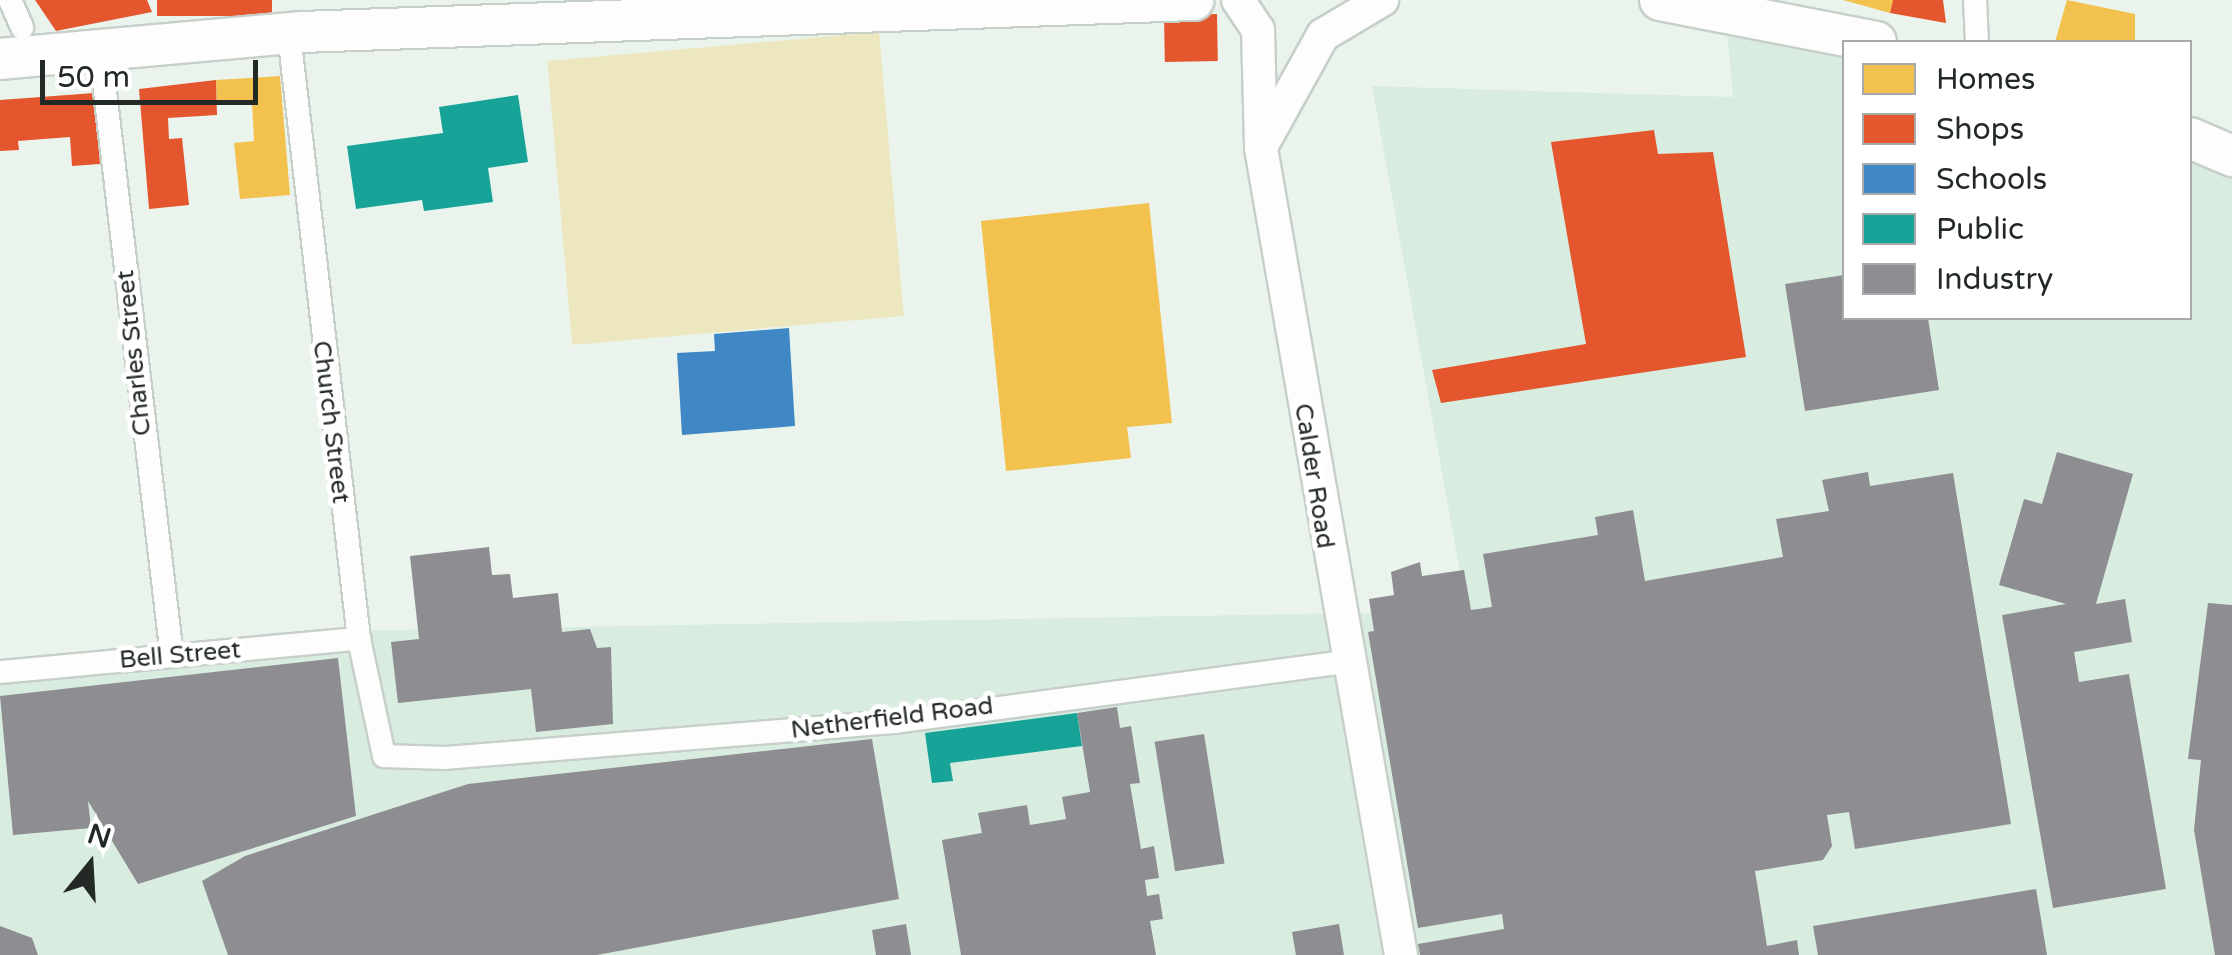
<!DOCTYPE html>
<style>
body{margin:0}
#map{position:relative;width:2232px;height:955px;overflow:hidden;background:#eaf4ed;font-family:"Varela Round",sans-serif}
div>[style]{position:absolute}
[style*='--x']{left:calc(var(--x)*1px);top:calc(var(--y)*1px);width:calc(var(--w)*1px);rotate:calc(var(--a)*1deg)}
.built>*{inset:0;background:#d9ece0}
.green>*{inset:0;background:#ece7bf;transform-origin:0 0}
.homes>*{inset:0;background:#f2c14e}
.shops>*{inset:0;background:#e4572e;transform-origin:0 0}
.schools>*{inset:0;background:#3f88c5}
.public>*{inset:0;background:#17a398}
.industry>*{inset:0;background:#8d8d92;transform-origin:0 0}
.roads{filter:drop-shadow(2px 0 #c7cfc9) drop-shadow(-2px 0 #c7cfc9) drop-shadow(0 2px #c7cfc9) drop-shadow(0 -2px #c7cfc9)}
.street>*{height:22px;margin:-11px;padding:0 11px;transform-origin:11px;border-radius:11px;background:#fcfdfc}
.secondary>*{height:32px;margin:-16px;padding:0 16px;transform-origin:16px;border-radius:16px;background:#fcfdfc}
.highway>*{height:40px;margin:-20px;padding:0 20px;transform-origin:20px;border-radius:20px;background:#fcfdfc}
span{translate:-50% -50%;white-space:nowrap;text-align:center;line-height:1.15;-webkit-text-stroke:10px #fff;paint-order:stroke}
.street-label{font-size:25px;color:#232a25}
.legend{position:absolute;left:1842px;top:40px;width:350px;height:280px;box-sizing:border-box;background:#fff;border:2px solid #a7aaa8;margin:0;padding:12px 18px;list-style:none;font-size:30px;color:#232a25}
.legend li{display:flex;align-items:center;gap:20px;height:50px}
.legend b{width:50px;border:2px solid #a7aaa8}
.north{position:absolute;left:40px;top:815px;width:100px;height:100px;-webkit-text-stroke:8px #fff;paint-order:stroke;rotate:18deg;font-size:28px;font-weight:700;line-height:40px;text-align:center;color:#232a25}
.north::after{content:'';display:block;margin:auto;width:35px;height:45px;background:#232a25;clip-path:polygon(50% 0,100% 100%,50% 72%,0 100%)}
.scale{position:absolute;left:40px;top:60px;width:218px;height:45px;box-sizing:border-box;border:5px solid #232a25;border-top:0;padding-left:12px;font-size:30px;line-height:35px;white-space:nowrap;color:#232a25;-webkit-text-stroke:8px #fff;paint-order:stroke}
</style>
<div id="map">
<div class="built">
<div style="clip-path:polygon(1726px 19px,1844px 44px,1844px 318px,2190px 318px,2190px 146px,2232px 164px,2232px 955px,0 955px,0 668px,281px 632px,1467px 611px,1372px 86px,1733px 97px)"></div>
</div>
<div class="green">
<div style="left:879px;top:32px;width:285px;height:333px;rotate:85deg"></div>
</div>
<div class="homes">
<div style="clip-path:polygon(1843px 0,1893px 0,1890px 13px)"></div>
<div style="clip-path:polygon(2067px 0,2135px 14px,2135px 42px,2055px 42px)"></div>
<div style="clip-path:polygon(280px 76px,290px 195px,240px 199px,234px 143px,254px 141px,252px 103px,217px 105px,216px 80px)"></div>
<div style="clip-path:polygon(1149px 203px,1172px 423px,1127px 427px,1131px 458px,1006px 471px,981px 221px)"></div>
</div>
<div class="shops">
<div style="clip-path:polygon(35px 0,147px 0,152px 12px,56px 31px)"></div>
<div style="left:157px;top:0;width:115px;height:16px"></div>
<div style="clip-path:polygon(1893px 0,1943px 0,1946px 23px,1890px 13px)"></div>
<div style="left:1217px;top:14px;width:47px;height:53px;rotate:89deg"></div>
<div style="clip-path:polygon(216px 80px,217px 115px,168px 118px,169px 139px,182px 138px,189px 205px,149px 209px,139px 89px)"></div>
<div style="clip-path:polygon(94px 93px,100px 164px,72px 166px,70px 137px,18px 141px,19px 150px,0 151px,0 100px)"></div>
<div style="clip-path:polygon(1654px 130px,1658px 154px,1713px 152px,1746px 357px,1441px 403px,1432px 370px,1586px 344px,1551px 142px)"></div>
</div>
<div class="schools">
<div style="clip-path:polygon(789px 328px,795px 426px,682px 435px,677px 353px,715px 351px,714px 334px)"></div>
</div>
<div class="public">
<div style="clip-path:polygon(518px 95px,528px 162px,488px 168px,493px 202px,424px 211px,422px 200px,356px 209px,347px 146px,443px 133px,439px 107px)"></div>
<div style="clip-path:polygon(1077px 713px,1082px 746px,950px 763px,953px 781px,932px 783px,925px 733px)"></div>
</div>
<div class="industry">
<div style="clip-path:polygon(1844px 275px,1844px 318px,1928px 318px,1939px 390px,1805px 411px,1785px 284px)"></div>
<div style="clip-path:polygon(2057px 452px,2133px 474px,2096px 604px,2125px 599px,2132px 642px,2074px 652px,2079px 682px,2129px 674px,2166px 889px,2053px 908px,2002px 615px,2066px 604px,1999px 585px,2024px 499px,2042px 504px)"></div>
<div style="clip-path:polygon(1868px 472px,1870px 486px,1953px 473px,2011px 824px,1855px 849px,1849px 812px,1827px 815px,1832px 846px,1823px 860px,1755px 871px,1767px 946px,1797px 940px,1799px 955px,1420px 955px,1418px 944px,1504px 929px,1502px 914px,1418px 928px,1368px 632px,1374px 631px,1369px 599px,1394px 595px,1391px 572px,1420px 562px,1422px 576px,1464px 570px,1471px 610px,1492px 607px,1483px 554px,1598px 535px,1595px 517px,1633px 510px,1645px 581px,1783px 557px,1776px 519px,1829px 511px,1822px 480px)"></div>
<div style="clip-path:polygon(489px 547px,492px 575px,510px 574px,513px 598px,558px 593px,562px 632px,590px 629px,597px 648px,611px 647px,613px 724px,536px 732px,531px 689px,398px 703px,391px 642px,419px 639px,410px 556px)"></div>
<div style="clip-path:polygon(2208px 603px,2232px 605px,2232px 955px,2215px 955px,2194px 830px,2201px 760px,2188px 759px)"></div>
<div style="clip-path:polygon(338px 658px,356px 816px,138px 884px,88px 801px,91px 828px,13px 835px,0 696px)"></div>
<div style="clip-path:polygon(1117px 707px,1120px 728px,1131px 726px,1140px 783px,1130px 784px,1141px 849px,1154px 846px,1159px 878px,1145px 880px,1147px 896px,1159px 894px,1163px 919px,1150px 921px,1156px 955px,961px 955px,942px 840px,982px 833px,978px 813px,1027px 805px,1030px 825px,1066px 819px,1062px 797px,1090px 792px,1077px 713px)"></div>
<div style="left:1204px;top:734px;width:131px;height:50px;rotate:81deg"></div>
<div style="clip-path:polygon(872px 739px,899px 899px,597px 955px,228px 955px,202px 881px,245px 856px,468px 784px)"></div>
<div style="clip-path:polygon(2036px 889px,2047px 955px,1818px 955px,1813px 926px)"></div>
<div style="clip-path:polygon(906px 924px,911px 955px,876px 955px,872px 930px)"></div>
<div style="clip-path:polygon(1339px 924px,1344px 955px,1296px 955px,1292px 932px)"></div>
<div style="clip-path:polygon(0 926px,32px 938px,38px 955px,0 955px)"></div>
</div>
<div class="roads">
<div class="street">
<div style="--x:10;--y:0;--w:30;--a:66"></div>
<div style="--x:1975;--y:0;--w:42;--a:87.3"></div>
<div style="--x:289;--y:34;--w:609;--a:83.4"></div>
<div style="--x:359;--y:639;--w:120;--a:77.9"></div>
<div style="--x:384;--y:756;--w:61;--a:1.9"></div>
<div style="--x:445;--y:758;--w:451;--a:-4.6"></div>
<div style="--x:895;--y:722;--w:454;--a:-7.6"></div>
<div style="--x:100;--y:49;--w:611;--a:83.24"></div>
<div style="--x:0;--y:672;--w:361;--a:-5.3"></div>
</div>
<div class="secondary">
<div style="--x:1238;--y:0;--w:36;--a:56"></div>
<div style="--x:1258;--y:30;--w:118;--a:88.5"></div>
<div style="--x:1261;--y:148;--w:819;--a:80.16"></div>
<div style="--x:1262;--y:145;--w:126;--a:-61"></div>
<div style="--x:1323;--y:35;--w:69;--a:-30.7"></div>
</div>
<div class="highway">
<div style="--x:1660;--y:0;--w:220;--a:11"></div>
<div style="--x:0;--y:59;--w:303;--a:-5.1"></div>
<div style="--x:302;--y:32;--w:892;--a:-2.06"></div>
<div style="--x:2190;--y:138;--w:46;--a:23.2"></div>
</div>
</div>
<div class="street-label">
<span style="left:134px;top:353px;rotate:-96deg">Charles Street</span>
<span style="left:331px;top:422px;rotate:83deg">Church Street</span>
<span style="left:1314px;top:476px;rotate:81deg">Calder Road</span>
<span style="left:180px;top:655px;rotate:-5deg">Bell Street</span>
<span style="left:892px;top:718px;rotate:-7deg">Netherfield Road</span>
</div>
<ul class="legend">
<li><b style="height:28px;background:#f2c14e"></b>Homes</li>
<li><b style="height:28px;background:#e4572e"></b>Shops</li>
<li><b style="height:28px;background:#3f88c5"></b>Schools</li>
<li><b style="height:28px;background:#17a398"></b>Public</li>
<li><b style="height:28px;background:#8d8d92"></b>Industry</li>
</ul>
<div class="north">N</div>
<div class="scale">50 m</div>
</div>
